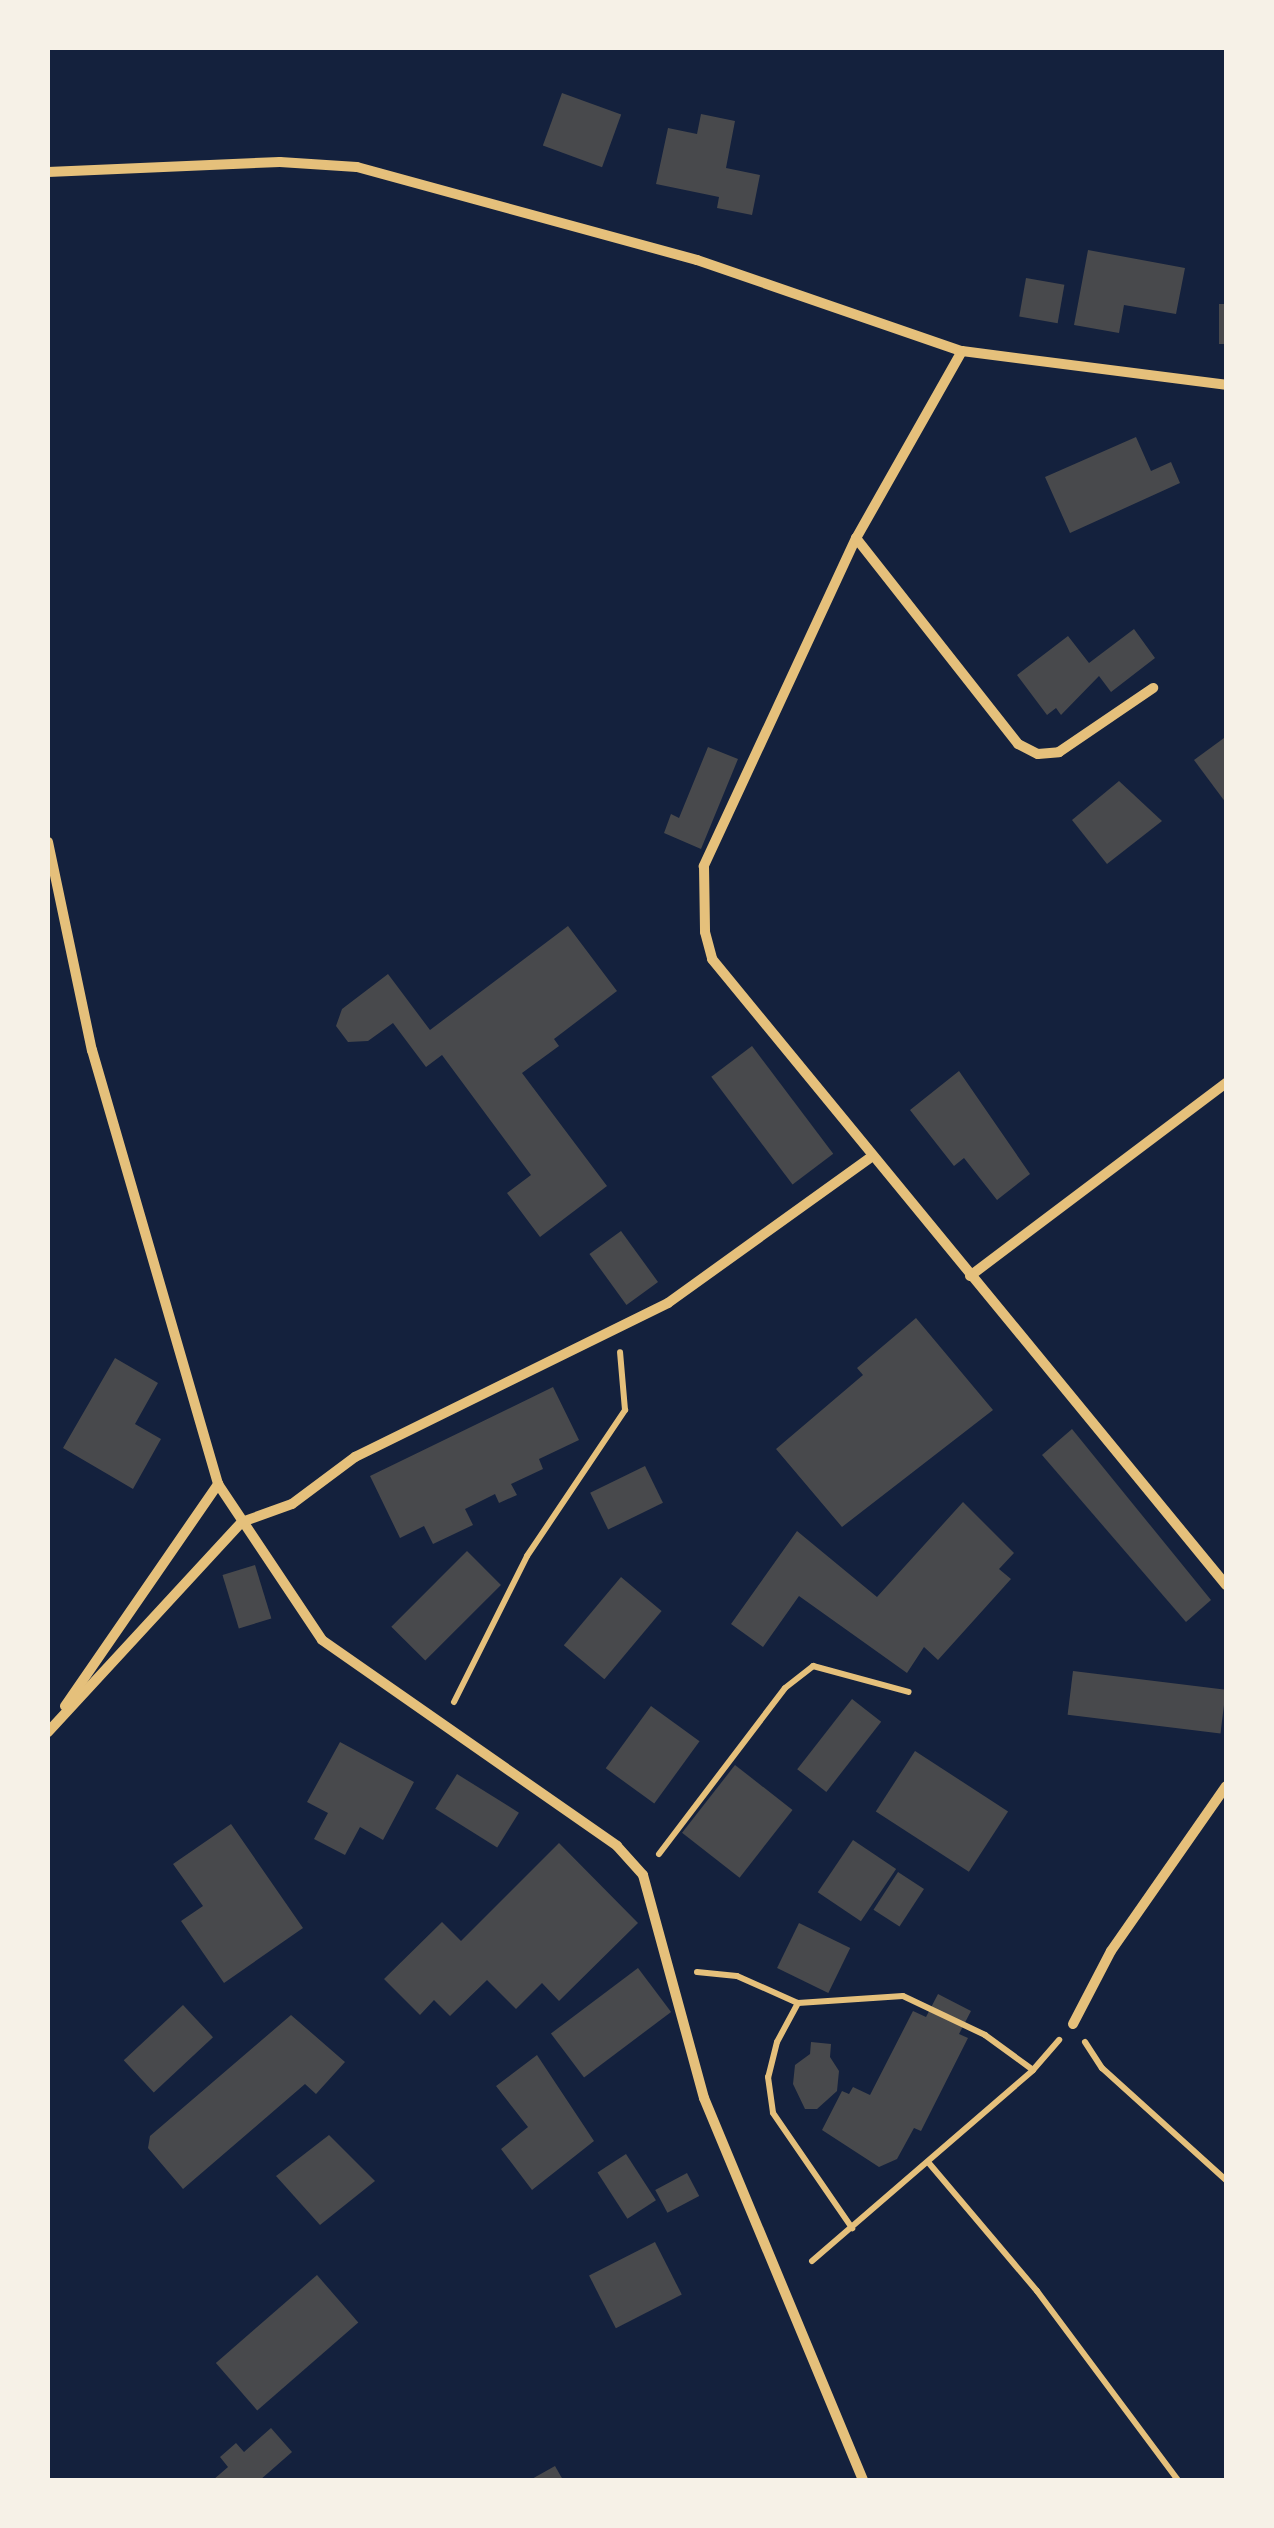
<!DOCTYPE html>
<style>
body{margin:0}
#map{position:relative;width:1274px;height:2528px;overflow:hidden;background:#14213d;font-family:"Public Sans",sans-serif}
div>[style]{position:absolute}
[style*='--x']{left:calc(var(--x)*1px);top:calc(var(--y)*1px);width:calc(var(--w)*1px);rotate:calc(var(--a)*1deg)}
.building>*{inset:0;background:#48494c;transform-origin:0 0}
.path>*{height:6px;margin:-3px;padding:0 3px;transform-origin:3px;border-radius:3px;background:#e5c07b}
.minor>*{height:10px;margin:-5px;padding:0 5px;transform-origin:5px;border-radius:5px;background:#e5c07b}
span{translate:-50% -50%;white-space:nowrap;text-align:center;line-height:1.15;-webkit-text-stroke:9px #f6f1e7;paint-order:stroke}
.frame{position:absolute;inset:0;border:50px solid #f6f1e7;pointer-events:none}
</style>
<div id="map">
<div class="building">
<div style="left:562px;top:93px;width:63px;height:56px;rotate:20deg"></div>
<div style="clip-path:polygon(701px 114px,735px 121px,726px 168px,760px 175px,752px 215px,717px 208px,719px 197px,656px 184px,668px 128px,697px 134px)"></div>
<div style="clip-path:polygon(1088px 250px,1185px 268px,1176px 314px,1124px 305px,1119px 333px,1074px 325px)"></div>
<div style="left:1026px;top:278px;width:39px;height:39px;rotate:10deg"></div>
<div style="left:1219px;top:304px;width:7px;height:40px"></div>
<div style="clip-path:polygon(1136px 437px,1151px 471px,1171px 462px,1180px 483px,1070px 533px,1045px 477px)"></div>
<div style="clip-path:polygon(1134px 629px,1155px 658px,1111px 692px,1099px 676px,1061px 715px,1056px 708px,1047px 715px,1017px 675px,1068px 636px,1089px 663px)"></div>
<div style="clip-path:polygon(1224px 738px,1226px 741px,1226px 803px,1194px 760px)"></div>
<div style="clip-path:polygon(708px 747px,738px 759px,701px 849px,664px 833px,671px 814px,679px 818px)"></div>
<div style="clip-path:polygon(1119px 781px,1162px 821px,1107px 864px,1072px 820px)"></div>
<div style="clip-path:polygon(568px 926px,617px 991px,554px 1039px,559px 1046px,522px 1073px,607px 1186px,540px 1237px,507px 1193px,531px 1175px,442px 1055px,426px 1067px,393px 1023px,368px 1041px,348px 1042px,336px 1026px,342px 1009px,388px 974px,430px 1030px)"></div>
<div style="left:752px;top:1046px;width:135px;height:51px;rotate:53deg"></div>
<div style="clip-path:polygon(959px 1071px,1030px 1174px,997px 1200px,964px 1158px,954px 1166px,910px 1110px)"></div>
<div style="left:621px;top:1231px;width:63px;height:39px;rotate:54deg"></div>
<div style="clip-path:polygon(916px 1318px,993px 1410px,842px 1527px,776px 1449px,863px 1375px,857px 1368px)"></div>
<div style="clip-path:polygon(115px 1358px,158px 1383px,135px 1424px,161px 1439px,133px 1489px,63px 1448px)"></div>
<div style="clip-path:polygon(553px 1387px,579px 1440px,539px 1459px,543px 1469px,511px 1484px,517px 1495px,499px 1503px,495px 1494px,465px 1509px,473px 1525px,433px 1544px,424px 1526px,400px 1538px,370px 1476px)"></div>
<div style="clip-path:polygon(1072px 1429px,1211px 1600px,1186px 1622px,1042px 1455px)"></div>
<div style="left:645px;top:1466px;width:41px;height:61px;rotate:64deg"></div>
<div style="clip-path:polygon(963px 1502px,1014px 1553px,999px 1569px,1011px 1579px,938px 1660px,924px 1647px,907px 1673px,799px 1596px,763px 1647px,731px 1624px,797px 1531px,877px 1597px)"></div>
<div style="left:467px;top:1551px;width:48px;height:107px;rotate:45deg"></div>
<div style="left:255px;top:1565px;width:56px;height:34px;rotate:73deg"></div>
<div style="left:621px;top:1577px;width:53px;height:89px;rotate:40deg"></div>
<div style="left:1073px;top:1671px;width:154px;height:44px;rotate:7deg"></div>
<div style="left:852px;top:1699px;width:37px;height:89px;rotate:38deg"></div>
<div style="left:651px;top:1706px;width:60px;height:77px;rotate:36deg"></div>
<div style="clip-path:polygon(340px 1742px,414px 1782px,383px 1840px,360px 1827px,345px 1855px,314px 1839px,328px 1813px,307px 1802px)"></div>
<div style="left:915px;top:1751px;width:111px;height:72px;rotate:33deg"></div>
<div style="left:735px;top:1765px;width:73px;height:86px;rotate:38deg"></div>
<div style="left:457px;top:1774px;width:73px;height:41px;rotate:32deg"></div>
<div style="clip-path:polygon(231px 1824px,303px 1928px,224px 1983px,181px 1921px,203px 1906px,173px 1864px)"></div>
<div style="left:853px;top:1840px;width:52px;height:63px;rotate:34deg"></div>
<div style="clip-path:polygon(559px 1843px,638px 1923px,559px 2001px,542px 1983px,516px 2009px,487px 1980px,450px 2016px,434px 2000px,420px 2015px,384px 1979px,442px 1922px,461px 1941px)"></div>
<div style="left:898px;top:1872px;width:31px;height:45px;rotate:33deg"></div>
<div style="left:799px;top:1923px;width:57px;height:50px;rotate:26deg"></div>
<div style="left:638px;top:1968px;width:55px;height:109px;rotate:53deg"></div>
<div style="clip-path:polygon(938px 1994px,971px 2011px,959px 2034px,968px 2038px,921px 2131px,914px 2128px,897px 2159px,879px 2167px,822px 2130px,842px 2091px,849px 2094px,853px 2087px,870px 2095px,913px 2011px,926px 2017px)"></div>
<div style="left:183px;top:2005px;width:44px;height:81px;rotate:47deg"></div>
<div style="clip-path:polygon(291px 2015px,345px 2062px,316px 2094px,305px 2084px,183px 2189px,148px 2148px,150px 2136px)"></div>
<div style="clip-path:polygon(811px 2042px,831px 2044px,830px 2057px,839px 2071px,837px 2091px,817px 2109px,805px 2109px,793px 2084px,795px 2065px,810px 2054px)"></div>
<div style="clip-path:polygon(537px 2055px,594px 2141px,532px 2190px,501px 2149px,528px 2127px,496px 2086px)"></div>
<div style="clip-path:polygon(329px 2135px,375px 2181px,320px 2225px,276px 2176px)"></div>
<div style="left:626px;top:2154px;width:55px;height:34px;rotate:57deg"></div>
<div style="left:687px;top:2173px;width:26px;height:36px;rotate:62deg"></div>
<div style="left:655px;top:2242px;width:59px;height:74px;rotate:63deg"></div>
<div style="left:317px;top:2275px;width:63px;height:134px;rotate:49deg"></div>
<div style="clip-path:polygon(271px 2428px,292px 2452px,260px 2480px,213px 2480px,228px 2467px,220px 2457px,236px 2443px,244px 2452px)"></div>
<div style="clip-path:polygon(555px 2466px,563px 2480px,530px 2480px)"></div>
</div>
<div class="path">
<div style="--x:454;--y:1702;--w:163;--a:-63.4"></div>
<div style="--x:527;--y:1556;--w:176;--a:-56.1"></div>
<div style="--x:625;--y:1410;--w:58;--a:-94.9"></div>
<div style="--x:659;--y:1854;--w:208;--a:-52.8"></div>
<div style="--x:785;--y:1688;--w:36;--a:-38"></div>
<div style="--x:813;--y:1666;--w:99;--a:15.2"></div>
<div style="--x:697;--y:1972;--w:40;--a:5.7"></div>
<div style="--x:737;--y:1976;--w:67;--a:23.9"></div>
<div style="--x:798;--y:2003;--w:105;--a:-3.8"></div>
<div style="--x:903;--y:1996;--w:91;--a:25.4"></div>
<div style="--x:985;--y:2035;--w:59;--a:36.1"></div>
<div style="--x:1033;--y:2070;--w:40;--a:-49"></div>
<div style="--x:798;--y:2003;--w:44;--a:118.3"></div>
<div style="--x:777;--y:2042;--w:36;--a:104"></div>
<div style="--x:768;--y:2077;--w:36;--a:82"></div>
<div style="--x:773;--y:2113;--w:140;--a:55.5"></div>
<div style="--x:1085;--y:2042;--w:31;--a:57"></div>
<div style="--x:1102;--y:2068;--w:167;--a:42.1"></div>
<div style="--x:928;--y:2162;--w:169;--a:49.8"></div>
<div style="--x:1037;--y:2291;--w:236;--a:53.3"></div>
<div style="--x:812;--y:2261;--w:292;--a:-40.8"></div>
</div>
<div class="minor">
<div style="--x:48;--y:172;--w:232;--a:-2.5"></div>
<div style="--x:280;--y:162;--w:77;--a:3.7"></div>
<div style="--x:357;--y:167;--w:352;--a:15.3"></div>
<div style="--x:697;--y:260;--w:280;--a:19"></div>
<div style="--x:962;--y:351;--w:266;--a:7.3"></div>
<div style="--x:962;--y:351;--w:215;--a:119.5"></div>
<div style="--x:856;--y:538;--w:362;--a:114.9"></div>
<div style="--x:704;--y:866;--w:66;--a:89.1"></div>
<div style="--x:705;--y:932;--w:28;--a:75"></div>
<div style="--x:712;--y:959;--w:810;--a:50.61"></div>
<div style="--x:856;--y:538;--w:262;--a:51.8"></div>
<div style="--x:1018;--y:744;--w:22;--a:27"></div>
<div style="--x:1038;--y:754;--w:21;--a:-5"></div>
<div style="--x:1059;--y:752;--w:114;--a:-34.2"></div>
<div style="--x:48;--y:842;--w:213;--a:78.1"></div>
<div style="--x:92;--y:1050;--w:452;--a:73.8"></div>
<div style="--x:218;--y:1484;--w:187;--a:56.3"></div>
<div style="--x:322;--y:1640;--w:360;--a:34.9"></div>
<div style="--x:617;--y:1846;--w:39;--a:48"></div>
<div style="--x:643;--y:1875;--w:231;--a:74.7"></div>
<div style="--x:704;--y:2098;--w:414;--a:67.4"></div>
<div style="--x:970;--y:1276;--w:321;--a:-37"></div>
<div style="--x:65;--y:1706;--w:270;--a:-55.4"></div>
<div style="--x:48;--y:1732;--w:286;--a:-47.3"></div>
<div style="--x:242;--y:1522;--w:53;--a:-19.8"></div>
<div style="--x:292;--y:1504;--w:79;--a:-36.7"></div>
<div style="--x:355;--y:1457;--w:349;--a:-26.2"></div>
<div style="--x:668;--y:1303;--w:250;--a:-35.7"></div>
<div style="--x:1073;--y:2024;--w:82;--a:-62.5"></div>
<div style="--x:1111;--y:1951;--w:201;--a:-55.1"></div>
</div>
<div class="frame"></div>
</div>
